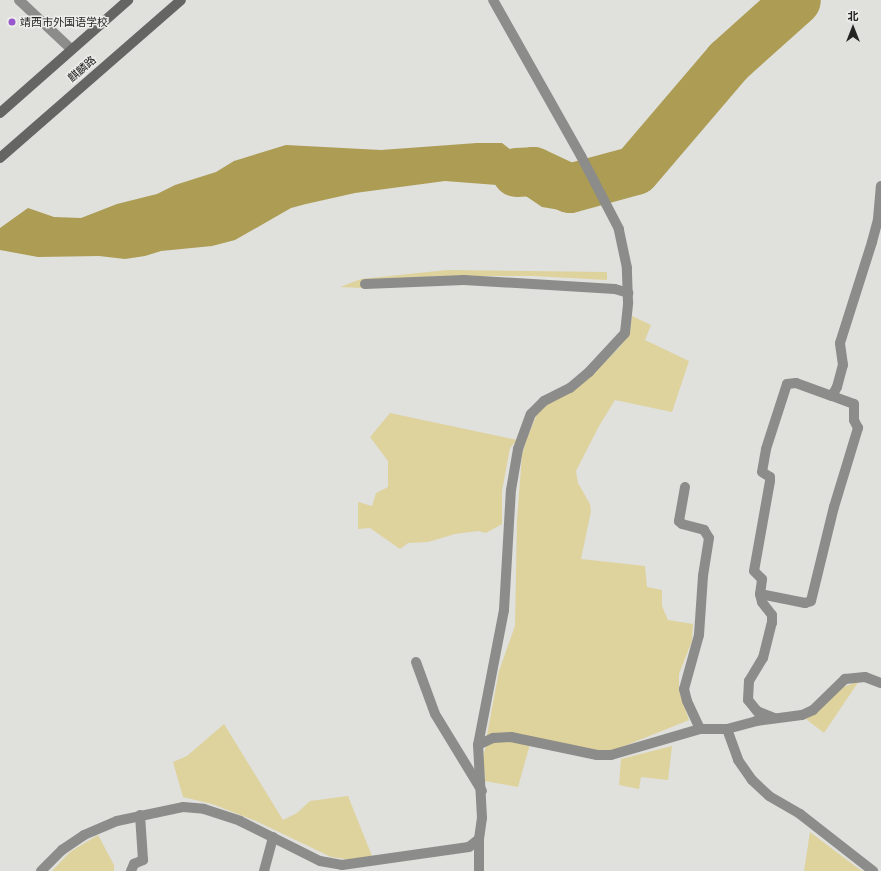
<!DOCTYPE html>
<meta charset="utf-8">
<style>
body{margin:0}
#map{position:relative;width:881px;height:871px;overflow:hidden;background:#e0e0dd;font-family:Barlow,"Noto Sans SC",sans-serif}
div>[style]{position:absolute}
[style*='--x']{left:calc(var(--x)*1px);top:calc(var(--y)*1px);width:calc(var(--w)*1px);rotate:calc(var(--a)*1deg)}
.green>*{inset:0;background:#ded29d}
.water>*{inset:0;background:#ac9c54}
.river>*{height:49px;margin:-24.5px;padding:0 24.5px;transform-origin:24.5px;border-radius:24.5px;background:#ac9c54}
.lane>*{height:10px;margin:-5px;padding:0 5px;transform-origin:5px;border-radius:5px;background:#8c8c8b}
.street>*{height:10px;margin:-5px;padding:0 5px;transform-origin:5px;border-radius:5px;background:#8c8c8b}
.secondary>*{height:10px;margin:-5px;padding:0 5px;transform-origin:5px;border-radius:5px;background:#656563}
.dots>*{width:11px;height:11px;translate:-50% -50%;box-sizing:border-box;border:2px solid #ededea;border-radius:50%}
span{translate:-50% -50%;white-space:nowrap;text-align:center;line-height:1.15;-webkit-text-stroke:3px #ededea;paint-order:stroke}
.poi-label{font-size:11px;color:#242423}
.left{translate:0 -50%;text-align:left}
.street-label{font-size:11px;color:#242423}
.north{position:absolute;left:833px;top:8px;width:40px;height:40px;-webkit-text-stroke:3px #ededea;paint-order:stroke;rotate:0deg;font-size:11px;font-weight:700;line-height:16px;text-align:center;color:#242423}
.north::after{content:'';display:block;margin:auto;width:14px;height:18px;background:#242423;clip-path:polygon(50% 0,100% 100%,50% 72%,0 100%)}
</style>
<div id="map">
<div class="green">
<div style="clip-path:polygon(447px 270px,607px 272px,607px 280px,533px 276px,440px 276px,361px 285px,363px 288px,340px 287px,361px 279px)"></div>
<div style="clip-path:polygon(632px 316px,651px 325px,645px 340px,689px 361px,672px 412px,615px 400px,599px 426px,576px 471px,578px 483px,590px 504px,591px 511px,581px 559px,645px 566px,647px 587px,662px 590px,662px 606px,668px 620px,693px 624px,692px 641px,679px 674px,679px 690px,689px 720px,612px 751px,603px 752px,487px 735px,499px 671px,515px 626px,517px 520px,522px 455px,527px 438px,537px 414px,545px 405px,575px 390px,619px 348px,630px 332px)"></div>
<div style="clip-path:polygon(390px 413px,517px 440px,510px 448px,502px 491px,502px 524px,486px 533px,478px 531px,455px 534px,428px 542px,408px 543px,400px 549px,370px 528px,358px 529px,358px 502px,372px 506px,376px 493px,388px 487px,388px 461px,370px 437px)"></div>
<div style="clip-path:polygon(859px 681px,824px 733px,806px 719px,841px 688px)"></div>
<div style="clip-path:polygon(224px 724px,283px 820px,297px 813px,310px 801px,348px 796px,372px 856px,352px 860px,331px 857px,256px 821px,212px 804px,183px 797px,173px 762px,187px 756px)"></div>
<div style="clip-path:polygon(510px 741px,530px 744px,518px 787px,485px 781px,483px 756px,486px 746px,492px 742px)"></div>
<div style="clip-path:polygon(672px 746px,668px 780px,641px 777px,639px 789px,619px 785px,621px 759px)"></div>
<div style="clip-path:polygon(810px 832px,859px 869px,863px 871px,804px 871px)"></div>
<div style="clip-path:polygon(98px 835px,114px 865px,114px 871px,52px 871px,70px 852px)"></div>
</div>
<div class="water">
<div style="clip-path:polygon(477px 143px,502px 143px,524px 160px,562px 172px,575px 171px,588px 203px,560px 210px,542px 207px,511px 186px,445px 181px,355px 193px,306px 204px,291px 208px,235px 240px,212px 246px,161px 251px,145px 256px,125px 259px,99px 256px,38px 257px,0 250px,0 228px,28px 208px,54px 217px,81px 218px,117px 204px,157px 194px,175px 185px,216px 172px,234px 161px,286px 145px,381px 150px)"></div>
</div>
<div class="river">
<div style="--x:516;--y:172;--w:17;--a:-3"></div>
<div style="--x:533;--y:171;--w:40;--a:25"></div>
<div style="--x:569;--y:188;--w:68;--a:-15.3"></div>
<div style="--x:635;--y:170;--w:143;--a:-49.5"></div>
<div style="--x:728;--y:61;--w:91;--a:-41.9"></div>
</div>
<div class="lane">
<div style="--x:19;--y:0;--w:71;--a:43.3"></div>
<div style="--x:365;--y:284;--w:99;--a:-2.3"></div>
<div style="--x:464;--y:280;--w:151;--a:3.4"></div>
<div style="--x:615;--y:289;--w:14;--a:17"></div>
<div style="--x:685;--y:487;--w:35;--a:100"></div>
<div style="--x:679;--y:521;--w:4;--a:45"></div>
<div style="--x:682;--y:524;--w:23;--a:15"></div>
<div style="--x:704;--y:530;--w:9;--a:58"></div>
<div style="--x:709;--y:538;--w:38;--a:99"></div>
<div style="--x:703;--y:576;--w:59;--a:93.9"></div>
<div style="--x:699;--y:635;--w:56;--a:105.5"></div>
<div style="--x:684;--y:689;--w:12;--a:76"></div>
<div style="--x:687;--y:701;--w:31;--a:65"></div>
<div style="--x:760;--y:594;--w:46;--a:11.3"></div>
<div style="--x:805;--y:603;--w:6;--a:-18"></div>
<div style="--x:811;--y:601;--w:97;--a:-76.3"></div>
<div style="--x:834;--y:507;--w:83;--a:-73.1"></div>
<div style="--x:858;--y:428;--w:9;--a:-117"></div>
<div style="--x:854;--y:420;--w:16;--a:-90"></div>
<div style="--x:854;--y:404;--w:23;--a:-160"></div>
<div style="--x:416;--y:662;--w:55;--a:69.9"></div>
<div style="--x:435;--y:714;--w:90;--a:58.6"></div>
<div style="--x:774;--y:718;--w:18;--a:-158"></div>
<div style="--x:757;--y:711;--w:14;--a:-129"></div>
<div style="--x:748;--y:700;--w:19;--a:-87"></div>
<div style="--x:749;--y:681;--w:27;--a:-59"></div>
<div style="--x:763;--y:658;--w:36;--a:-76"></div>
<div style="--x:772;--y:623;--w:8;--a:-90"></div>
<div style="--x:772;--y:615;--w:16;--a:-128"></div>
<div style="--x:762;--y:602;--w:8;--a:-104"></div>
<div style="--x:760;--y:594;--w:15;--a:-82"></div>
<div style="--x:762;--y:579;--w:11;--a:-135"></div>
<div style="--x:754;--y:571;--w:91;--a:-79.9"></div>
<div style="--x:770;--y:481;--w:4;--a:-90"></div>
<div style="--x:770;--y:477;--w:9;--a:-148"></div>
<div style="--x:762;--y:472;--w:23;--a:-80"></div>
<div style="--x:766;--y:449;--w:68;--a:-72.1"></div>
<div style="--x:787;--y:384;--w:9;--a:-6"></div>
<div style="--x:796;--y:383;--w:38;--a:20"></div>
<div style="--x:832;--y:396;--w:10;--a:-61"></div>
<div style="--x:837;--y:387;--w:23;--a:-75"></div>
<div style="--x:843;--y:365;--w:22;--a:-98"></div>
<div style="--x:840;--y:343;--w:106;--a:-72.4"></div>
<div style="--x:872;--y:242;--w:24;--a:-75"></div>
<div style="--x:878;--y:219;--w:33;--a:-85"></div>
<div style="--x:727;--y:729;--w:33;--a:70"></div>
<div style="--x:738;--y:760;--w:24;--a:55"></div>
<div style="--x:752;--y:780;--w:23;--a:43"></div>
<div style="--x:769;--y:796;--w:36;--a:30"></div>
<div style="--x:800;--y:814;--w:93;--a:38"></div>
<div style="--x:131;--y:871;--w:8;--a:-67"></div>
<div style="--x:134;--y:864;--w:10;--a:-24"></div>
<div style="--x:143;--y:860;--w:45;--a:-93.8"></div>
<div style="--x:264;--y:871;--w:35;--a:-75"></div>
</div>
<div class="street">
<div style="--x:478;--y:745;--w:17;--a:-25"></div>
<div style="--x:493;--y:738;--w:18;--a:-3"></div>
<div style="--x:511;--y:737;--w:88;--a:11.8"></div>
<div style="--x:597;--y:755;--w:14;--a:0"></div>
<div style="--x:611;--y:755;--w:93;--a:-16.3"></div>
<div style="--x:700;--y:729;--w:27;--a:0"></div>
<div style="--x:727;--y:729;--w:30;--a:-15"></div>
<div style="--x:756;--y:721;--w:46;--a:-7.4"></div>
<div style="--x:802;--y:715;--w:12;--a:-24"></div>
<div style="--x:813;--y:710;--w:45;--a:-44.1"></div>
<div style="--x:845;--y:679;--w:20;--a:-6"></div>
<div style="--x:865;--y:677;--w:17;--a:21"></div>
<div style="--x:41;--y:871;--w:30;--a:-45"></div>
<div style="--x:62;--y:850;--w:27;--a:-34"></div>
<div style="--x:84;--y:835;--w:36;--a:-23"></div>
<div style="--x:117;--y:821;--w:67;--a:-12"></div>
<div style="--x:183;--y:807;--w:21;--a:5"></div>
<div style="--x:204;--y:809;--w:38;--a:18"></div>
<div style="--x:240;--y:821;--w:89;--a:26.6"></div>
<div style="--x:320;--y:861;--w:22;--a:10"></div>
<div style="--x:342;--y:865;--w:128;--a:-8.1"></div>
<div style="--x:469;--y:847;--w:13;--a:-39"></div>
<div style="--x:479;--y:839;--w:21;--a:-82"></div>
<div style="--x:482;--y:818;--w:73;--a:-93.1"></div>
<div style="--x:478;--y:745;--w:137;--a:-79.1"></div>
<div style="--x:504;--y:610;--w:120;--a:-86.7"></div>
<div style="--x:511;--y:490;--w:42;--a:-80.3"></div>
<div style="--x:518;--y:449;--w:37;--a:-70"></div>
<div style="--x:531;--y:414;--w:18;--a:-45"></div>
<div style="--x:544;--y:401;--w:29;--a:-27"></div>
<div style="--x:570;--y:388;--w:25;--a:-40"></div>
<div style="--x:589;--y:372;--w:53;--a:-47.3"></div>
<div style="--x:625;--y:333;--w:31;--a:-84"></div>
<div style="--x:628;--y:302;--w:34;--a:-92"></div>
<div style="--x:627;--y:268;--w:40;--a:-102"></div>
<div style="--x:619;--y:229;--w:82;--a:-117.5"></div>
<div style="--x:581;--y:156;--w:179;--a:-119.4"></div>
<div style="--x:479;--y:871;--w:32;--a:-90"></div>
</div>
<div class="secondary">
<div style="--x:0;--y:113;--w:171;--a:-41.4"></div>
<div style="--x:0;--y:158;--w:240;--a:-41.1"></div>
</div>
<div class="dots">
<div style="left:12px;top:22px;background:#9857cc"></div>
</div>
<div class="poi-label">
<span class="left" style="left:20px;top:22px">靖西市外国语学校</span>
</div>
<div class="street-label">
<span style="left:82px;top:69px;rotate:-41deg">麒麟路</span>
</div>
<div class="north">北</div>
</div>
